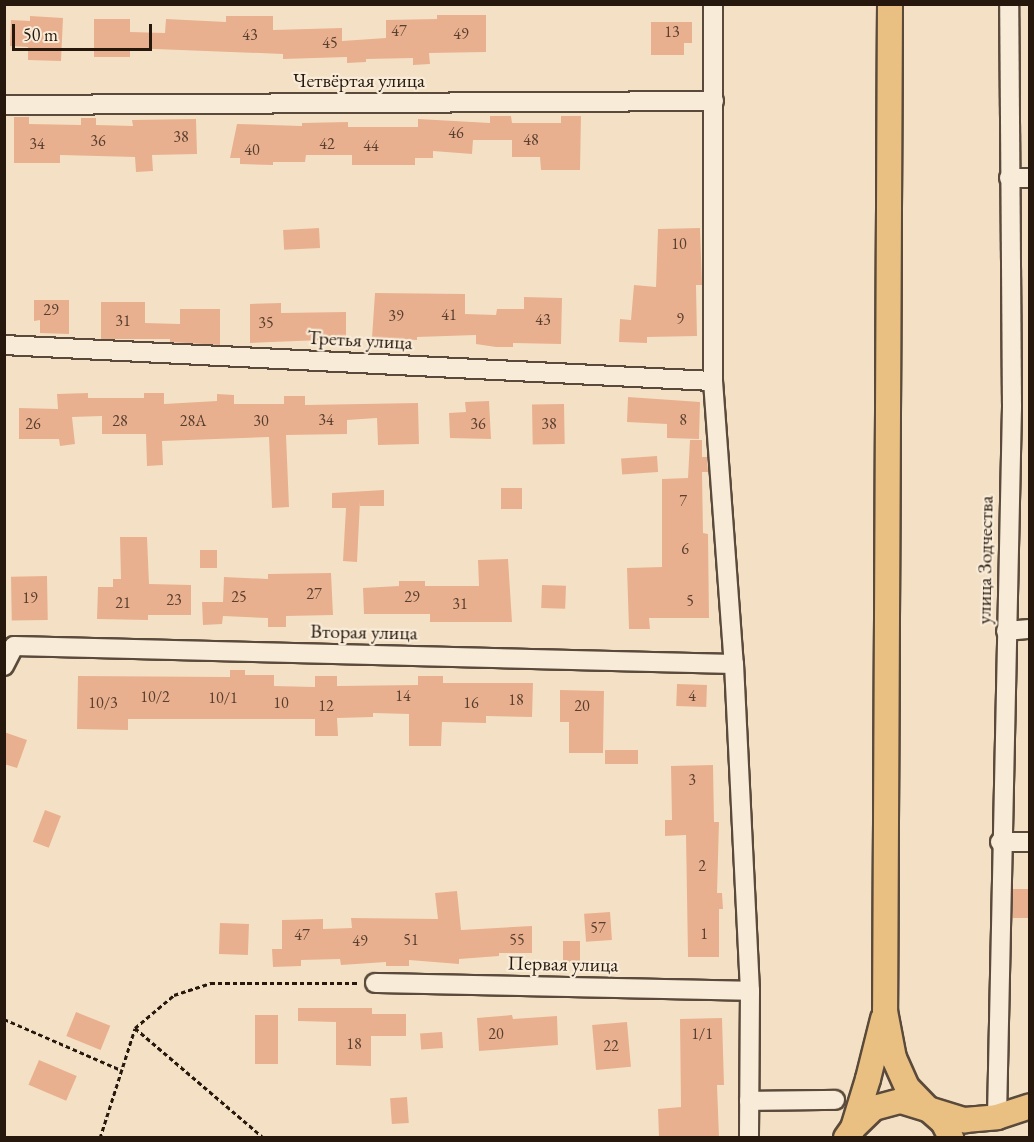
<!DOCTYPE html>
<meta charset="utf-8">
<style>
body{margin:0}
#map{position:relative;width:1034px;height:1142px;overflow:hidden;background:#f4e1c5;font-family:"EB Garamond",serif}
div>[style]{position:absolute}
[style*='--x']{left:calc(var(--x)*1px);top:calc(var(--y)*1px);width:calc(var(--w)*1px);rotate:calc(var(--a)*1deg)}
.building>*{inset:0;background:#e9b08f;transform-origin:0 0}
.path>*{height:3px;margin-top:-1.5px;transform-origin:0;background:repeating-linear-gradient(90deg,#27180d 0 4.5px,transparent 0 7.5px)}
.roads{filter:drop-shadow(2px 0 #5a4a3b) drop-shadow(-2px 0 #5a4a3b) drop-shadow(0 2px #5a4a3b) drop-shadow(0 -2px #5a4a3b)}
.minor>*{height:18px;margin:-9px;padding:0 9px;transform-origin:9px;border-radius:9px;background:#f8ecd9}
.major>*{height:24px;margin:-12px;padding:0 12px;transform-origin:12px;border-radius:12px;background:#eac082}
span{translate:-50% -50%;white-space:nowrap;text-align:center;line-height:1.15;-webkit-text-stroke:4.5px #f8ecd9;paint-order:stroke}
.number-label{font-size:16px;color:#583e2e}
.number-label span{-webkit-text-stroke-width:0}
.street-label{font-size:20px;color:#27180d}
.frame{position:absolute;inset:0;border:6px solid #27180d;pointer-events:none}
.scale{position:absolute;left:12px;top:24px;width:140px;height:27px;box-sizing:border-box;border:3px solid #27180d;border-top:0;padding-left:8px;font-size:18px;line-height:21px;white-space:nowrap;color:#27180d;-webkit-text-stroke:4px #f8ecd9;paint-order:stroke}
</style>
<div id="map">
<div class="building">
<div style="clip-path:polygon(437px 15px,486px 15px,486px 52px,429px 53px,430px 64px,413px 65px,413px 58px,366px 59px,366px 62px,347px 63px,347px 57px,283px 59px,283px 54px,130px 48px,130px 57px,94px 57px,94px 19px,130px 19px,130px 32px,165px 33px,166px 19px,226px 22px,226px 16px,273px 16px,273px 30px,342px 28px,342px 41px,386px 38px,386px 20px,437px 19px)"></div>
<div style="clip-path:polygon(30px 16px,63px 18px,61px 61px,28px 60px,28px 47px,10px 46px,11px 20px,30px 21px)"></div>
<div style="clip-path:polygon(651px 22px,692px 22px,692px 43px,684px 43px,684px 55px,651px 55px)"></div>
<div style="clip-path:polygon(490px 116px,511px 116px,512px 123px,561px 123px,561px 116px,581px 116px,580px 170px,541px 170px,540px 157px,512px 157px,512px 140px,473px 140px,472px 154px,433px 151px,433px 158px,415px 158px,415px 165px,352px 165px,352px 155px,306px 155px,305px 162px,273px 162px,273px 165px,240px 164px,240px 158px,230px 158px,237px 124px,302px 126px,302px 123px,348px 122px,348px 127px,418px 127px,418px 119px,490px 123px)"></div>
<div style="clip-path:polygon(14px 117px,29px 117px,29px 124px,81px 125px,81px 118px,96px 118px,96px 125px,133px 126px,132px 120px,196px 119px,197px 154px,152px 155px,153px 171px,136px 172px,135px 157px,60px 155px,60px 163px,14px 163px)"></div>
<div style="left:319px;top:228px;width:20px;height:36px;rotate:87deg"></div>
<div style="clip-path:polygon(700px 228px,702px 285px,696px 285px,697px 336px,647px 337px,647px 343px,619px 342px,620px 319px,631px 320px,634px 285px,656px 287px,658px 229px)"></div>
<div style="clip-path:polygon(375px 293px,465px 294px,465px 314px,496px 315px,497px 309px,524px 309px,524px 297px,562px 298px,561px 344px,513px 343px,513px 347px,496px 347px,476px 344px,476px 335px,417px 337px,417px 340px,372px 338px)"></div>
<div style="clip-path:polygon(34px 300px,69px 300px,69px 334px,40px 333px,40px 320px,34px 321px)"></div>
<div style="clip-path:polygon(101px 302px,145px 302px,145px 323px,180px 324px,180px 309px,220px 309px,220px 345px,170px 342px,170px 339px,101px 339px)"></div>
<div style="clip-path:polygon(281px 303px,281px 313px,346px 312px,346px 339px,250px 343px,250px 304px)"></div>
<div style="clip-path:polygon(88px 393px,88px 398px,144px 398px,144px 393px,164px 393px,164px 404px,217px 401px,217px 394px,234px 395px,234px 404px,284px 404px,284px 396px,305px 396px,305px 405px,418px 403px,419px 444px,378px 445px,377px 418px,347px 420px,347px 434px,286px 435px,289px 507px,272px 508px,269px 437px,162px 441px,163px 465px,147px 466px,146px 434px,102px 434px,102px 416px,72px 417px,75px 444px,60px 446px,59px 439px,19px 439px,19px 408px,58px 409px,57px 394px)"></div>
<div style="clip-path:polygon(628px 397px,700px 402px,699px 439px,667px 438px,667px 424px,627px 422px)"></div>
<div style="clip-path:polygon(489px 401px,491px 439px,450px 438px,449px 413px,466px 412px,465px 402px)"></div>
<div style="left:564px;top:404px;width:40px;height:32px;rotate:89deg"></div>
<div style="clip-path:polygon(690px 440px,702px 440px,702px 457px,707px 457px,708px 472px,702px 472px,703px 533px,708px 534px,709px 618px,649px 618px,650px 629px,629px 629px,627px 568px,662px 567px,662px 479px,688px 478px)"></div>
<div style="left:657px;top:456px;width:16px;height:36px;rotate:86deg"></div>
<div style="left:501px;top:488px;width:21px;height:21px"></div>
<div style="clip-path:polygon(384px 490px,384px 506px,360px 506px,360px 501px,357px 562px,343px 561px,346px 508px,332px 508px,332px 493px)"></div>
<div style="clip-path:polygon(120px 537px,147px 537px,149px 584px,191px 585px,191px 615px,148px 615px,148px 620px,97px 619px,98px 587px,113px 587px,113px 579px,121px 579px)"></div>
<div style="left:200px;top:550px;width:17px;height:18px"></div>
<div style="clip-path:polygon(508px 559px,512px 622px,430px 622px,430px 614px,364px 614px,363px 588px,399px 586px,399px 581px,425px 581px,425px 586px,479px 586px,478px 560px)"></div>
<div style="clip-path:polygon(331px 573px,333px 615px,286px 616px,286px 627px,268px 627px,268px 618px,223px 616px,222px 624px,203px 625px,202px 602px,223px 602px,224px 577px,268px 579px,268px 574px)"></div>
<div style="left:47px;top:576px;width:44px;height:36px;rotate:89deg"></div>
<div style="left:542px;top:585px;width:24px;height:23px;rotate:2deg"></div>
<div style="clip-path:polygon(230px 670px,245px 670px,245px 675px,274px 675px,274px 686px,315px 687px,315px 676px,337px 676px,337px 686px,418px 685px,418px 676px,443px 676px,443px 683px,533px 683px,532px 717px,486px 716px,486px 723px,442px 722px,441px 746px,409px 746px,409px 714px,373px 713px,373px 717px,337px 718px,338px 736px,315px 736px,315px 719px,128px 719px,128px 730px,77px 729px,78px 676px,230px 677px)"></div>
<div style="left:677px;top:684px;width:30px;height:22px;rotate:2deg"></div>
<div style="clip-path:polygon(560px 690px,604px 691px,603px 753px,569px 753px,569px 722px,560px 722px)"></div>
<div style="clip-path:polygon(4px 732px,27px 740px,17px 768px,4px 764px)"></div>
<div style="left:605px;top:750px;width:33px;height:14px"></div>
<div style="clip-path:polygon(713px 765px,714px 822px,719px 822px,717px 893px,722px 893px,723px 909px,719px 909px,719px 957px,688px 957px,686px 835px,665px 836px,665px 820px,672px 820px,671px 766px)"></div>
<div style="left:45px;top:810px;width:17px;height:34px;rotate:21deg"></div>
<div style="left:1013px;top:889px;width:16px;height:29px"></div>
<div style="clip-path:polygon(457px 891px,461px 930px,532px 926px,532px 953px,499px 953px,499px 956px,459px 959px,459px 964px,409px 960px,409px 966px,386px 966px,386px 962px,341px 965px,340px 959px,301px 960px,301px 966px,273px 967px,272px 949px,282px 949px,282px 920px,323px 919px,323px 929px,352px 928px,351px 918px,438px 919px,435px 893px)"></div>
<div style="left:610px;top:912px;width:28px;height:26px;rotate:86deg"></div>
<div style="left:220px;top:923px;width:29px;height:31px;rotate:2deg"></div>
<div style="left:563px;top:941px;width:17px;height:22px"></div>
<div style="clip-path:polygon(298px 1008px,372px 1008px,372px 1014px,406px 1014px,406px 1036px,371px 1036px,371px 1066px,336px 1065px,336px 1022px,298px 1021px)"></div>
<div style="left:76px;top:1012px;width:37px;height:26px;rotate:22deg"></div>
<div style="left:255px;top:1015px;width:23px;height:49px"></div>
<div style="clip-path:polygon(512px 1015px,513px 1019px,557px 1016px,558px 1045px,479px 1051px,477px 1018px)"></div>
<div style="clip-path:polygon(722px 1018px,724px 1085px,717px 1085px,719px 1137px,659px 1137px,658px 1109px,681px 1107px,680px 1019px)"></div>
<div style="left:627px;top:1022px;width:45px;height:35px;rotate:85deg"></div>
<div style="left:442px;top:1032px;width:16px;height:22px;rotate:86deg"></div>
<div style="left:39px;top:1060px;width:41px;height:27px;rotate:23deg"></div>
<div style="left:407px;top:1097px;width:26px;height:17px;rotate:86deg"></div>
</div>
<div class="path">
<div style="--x:4;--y:1019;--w:128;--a:23.6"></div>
<div style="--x:135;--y:1028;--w:170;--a:40.5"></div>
<div style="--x:100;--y:1138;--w:115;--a:-72.3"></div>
<div style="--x:135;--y:1028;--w:51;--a:-40.2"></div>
<div style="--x:174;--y:995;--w:38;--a:-18"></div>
<div style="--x:210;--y:983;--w:148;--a:0"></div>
</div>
<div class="roads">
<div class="minor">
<div style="--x:713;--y:4;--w:377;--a:90"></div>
<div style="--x:713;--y:381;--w:284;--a:85.8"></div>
<div style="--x:734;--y:664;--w:327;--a:87.2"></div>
<div style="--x:750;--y:991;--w:147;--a:90.4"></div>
<div style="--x:4;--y:105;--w:710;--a:-0.32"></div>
<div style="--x:1009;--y:178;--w:21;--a:0"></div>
<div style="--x:4;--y:345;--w:710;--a:2.91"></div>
<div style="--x:1006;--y:631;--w:24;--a:-5"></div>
<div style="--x:4;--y:666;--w:22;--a:-63"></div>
<div style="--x:14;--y:646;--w:720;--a:1.43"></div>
<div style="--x:1000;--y:842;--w:30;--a:0"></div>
<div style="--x:375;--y:983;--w:375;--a:1.2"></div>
<div style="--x:749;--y:1101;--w:86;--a:-0.7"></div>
<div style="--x:997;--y:1117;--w:711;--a:-88.79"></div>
<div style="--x:1012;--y:406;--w:402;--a:-90.4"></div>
</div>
<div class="major">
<div style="--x:890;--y:4;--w:1007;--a:90.28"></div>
<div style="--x:885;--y:1011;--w:48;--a:79.2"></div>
<div style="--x:894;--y:1058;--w:32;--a:66"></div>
<div style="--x:907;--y:1087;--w:30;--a:46"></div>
<div style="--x:928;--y:1109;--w:39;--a:17"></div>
<div style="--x:965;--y:1120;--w:32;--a:-5"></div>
<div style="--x:997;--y:1117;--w:35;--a:-18"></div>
<div style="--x:854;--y:1127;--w:28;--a:-44"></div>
<div style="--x:874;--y:1108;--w:28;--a:-15"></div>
<div style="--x:901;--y:1101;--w:28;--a:17"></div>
<div style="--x:928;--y:1109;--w:20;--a:41"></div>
<div style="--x:943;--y:1122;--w:18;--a:63"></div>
<div style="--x:846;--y:1138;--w:12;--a:-55"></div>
<div style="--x:853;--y:1128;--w:51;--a:-73"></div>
<div style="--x:868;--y:1079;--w:62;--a:-76"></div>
</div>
</div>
<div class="number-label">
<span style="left:399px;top:31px">47</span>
<span style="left:672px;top:32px">13</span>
<span style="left:461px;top:34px">49</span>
<span style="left:250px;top:35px">43</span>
<span style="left:330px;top:43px">45</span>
<span style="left:456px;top:133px">46</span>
<span style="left:181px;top:137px">38</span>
<span style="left:531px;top:140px">48</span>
<span style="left:98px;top:141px">36</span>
<span style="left:37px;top:144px">34</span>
<span style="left:327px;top:144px">42</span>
<span style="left:371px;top:146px">44</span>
<span style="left:252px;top:150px">40</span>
<span style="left:679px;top:244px">10</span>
<span style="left:51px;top:310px">29</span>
<span style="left:449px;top:315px">41</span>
<span style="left:396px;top:316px">39</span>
<span style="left:680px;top:319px">9</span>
<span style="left:543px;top:320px">43</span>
<span style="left:123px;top:321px">31</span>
<span style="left:266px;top:323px">35</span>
<span style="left:326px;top:420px">34</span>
<span style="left:683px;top:420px">8</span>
<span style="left:120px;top:421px">28</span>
<span style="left:193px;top:421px">28А</span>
<span style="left:261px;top:421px">30</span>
<span style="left:33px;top:424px">26</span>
<span style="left:478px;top:424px">36</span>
<span style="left:549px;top:424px">38</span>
<span style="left:683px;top:501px">7</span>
<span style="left:685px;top:549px">6</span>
<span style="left:314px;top:594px">27</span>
<span style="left:239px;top:597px">25</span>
<span style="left:412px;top:597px">29</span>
<span style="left:30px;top:598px">19</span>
<span style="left:174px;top:600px">23</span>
<span style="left:690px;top:601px">5</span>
<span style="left:123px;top:603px">21</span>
<span style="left:460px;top:604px">31</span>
<span style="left:403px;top:696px">14</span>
<span style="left:692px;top:696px">4</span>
<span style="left:155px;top:697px">10/2</span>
<span style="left:223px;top:698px">10/1</span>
<span style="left:516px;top:700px">18</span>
<span style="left:103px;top:703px">10/3</span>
<span style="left:281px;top:703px">10</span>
<span style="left:471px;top:703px">16</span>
<span style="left:326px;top:706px">12</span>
<span style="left:582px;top:706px">20</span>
<span style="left:692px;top:780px">3</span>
<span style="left:702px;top:866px">2</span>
<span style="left:598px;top:928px">57</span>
<span style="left:704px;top:934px">1</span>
<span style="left:302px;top:935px">47</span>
<span style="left:411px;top:940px">51</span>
<span style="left:517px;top:940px">55</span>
<span style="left:360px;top:941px">49</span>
<span style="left:496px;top:1034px">20</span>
<span style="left:702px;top:1034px">1/1</span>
<span style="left:354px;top:1044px">18</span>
<span style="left:611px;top:1046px">22</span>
</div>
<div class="street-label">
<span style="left:359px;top:80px">Четвёртая улица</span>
<span style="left:360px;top:340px;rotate:3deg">Третья улица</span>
<span style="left:985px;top:560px;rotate:-89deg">улица Зодчества</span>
<span style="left:364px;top:632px;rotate:1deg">Вторая улица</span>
<span style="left:563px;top:964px;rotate:1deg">Первая улица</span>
</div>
<div class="frame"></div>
<div class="scale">50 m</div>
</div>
